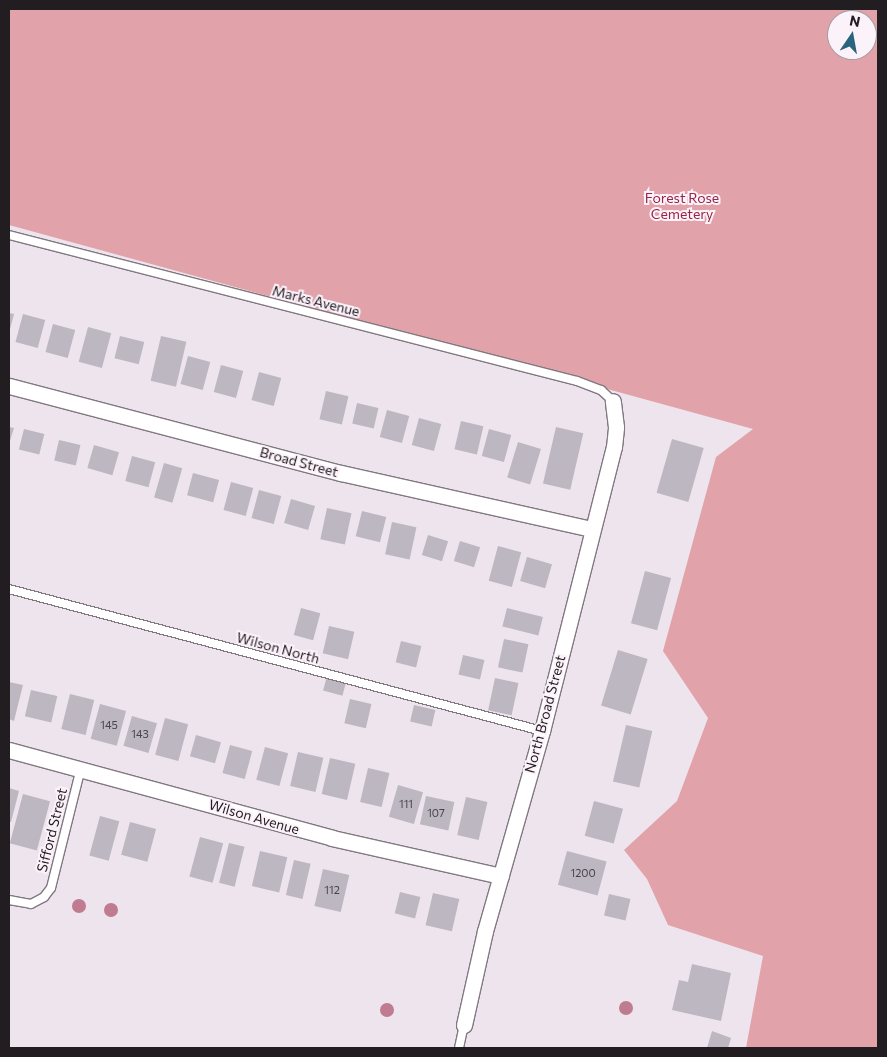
<!DOCTYPE html>
<style>
body{margin:0}
#map{position:relative;width:887px;height:1057px;overflow:hidden;background:#eee4ed;font-family:Commissioner,sans-serif}
div>[style]{position:absolute}
[style*='--x']{left:calc(var(--x)*1px);top:calc(var(--y)*1px);width:calc(var(--w)*1px);rotate:calc(var(--a)*1deg)}
.green>*{inset:0;background:#e1a2aa}
.building>*{inset:0;background:#bcb7c1;transform-origin:0 0}
.roads{filter:drop-shadow(1px 0 #817880) drop-shadow(-1px 0 #817880) drop-shadow(0 1px #817880) drop-shadow(0 -1px #817880)}
.lane>*{height:8px;margin:-4px;padding:0 4px;transform-origin:4px;border-radius:4px;background:#fff}
.street>*{height:15px;margin:-7.5px;padding:0 7.5px;transform-origin:7.5px;border-radius:7.5px;background:#fff}
.trees>*{width:14px;height:14px;margin:-7px;border-radius:50%;background:#bf7b90}
span{translate:-50% -50%;white-space:nowrap;text-align:center;line-height:1.15;-webkit-text-stroke:4px #fcf2fa;paint-order:stroke}
.number-label{font-size:11px;color:#484448}
.number-label span{-webkit-text-stroke-width:0}
.park-label{font-size:14px;color:#982543}
.street-label{font-size:14px;color:#211d20}
.frame{position:absolute;inset:0;border:10px solid #211d20;pointer-events:none}
.north{position:absolute;left:827px;top:10px;width:50px;height:50px;box-sizing:border-box;background:#fcf2fa;border:1px solid #a49da3;border-radius:50%;rotate:12deg;font-size:14px;font-weight:700;line-height:20px;text-align:center;color:#211d20}
.north::after{content:'';display:block;margin:auto;width:18px;height:22px;background:#29657d;clip-path:polygon(50% 0,100% 100%,50% 72%,0 100%)}
</style>
<div id="map">
<div class="green">
<div style="clip-path:polygon(evenodd,9px 9px,878px 9px,878px 1048px,746px 1048px,763px 956px,668px 925px,647px 879px,624px 850px,677px 801px,708px 718px,663px 651px,716px 457px,753px 429px,9px 225px,9px 9px,837px 20px,867px 20px,867px 50px,837px 50px,837px 20px)"></div>
</div>
<div class="building">
<div style="clip-path:polygon(9px 313px,14px 314px,9px 333px)"></div>
<div style="left:23px;top:314px;width:23px;height:29px;rotate:15deg"></div>
<div style="left:53px;top:324px;width:23px;height:29px;rotate:15deg"></div>
<div style="left:88px;top:327px;width:24px;height:36px;rotate:15deg"></div>
<div style="left:120px;top:336px;width:25px;height:23px;rotate:14deg"></div>
<div style="left:161px;top:336px;width:26px;height:46px;rotate:13deg"></div>
<div style="left:188px;top:356px;width:23px;height:29px;rotate:15deg"></div>
<div style="left:221px;top:365px;width:23px;height:28px;rotate:15deg"></div>
<div style="left:259px;top:372px;width:23px;height:29px;rotate:15deg"></div>
<div style="left:326px;top:391px;width:23px;height:29px;rotate:13deg"></div>
<div style="left:357px;top:403px;width:22px;height:21px;rotate:13deg"></div>
<div style="left:387px;top:410px;width:23px;height:28px;rotate:15deg"></div>
<div style="left:419px;top:418px;width:23px;height:28px;rotate:15deg"></div>
<div style="left:461px;top:421px;width:23px;height:29px;rotate:13deg"></div>
<div style="clip-path:polygon(9px 427px,14px 428px,9px 444px)"></div>
<div style="left:556px;top:427px;width:28px;height:58px;rotate:13deg"></div>
<div style="left:24px;top:429px;width:21px;height:21px;rotate:14deg"></div>
<div style="left:489px;top:429px;width:23px;height:28px;rotate:15deg"></div>
<div style="left:672px;top:439px;width:33px;height:56px;rotate:16deg"></div>
<div style="left:59px;top:440px;width:22px;height:21px;rotate:13deg"></div>
<div style="left:518px;top:442px;width:24px;height:37px;rotate:17deg"></div>
<div style="left:94px;top:445px;width:26px;height:24px;rotate:16deg"></div>
<div style="left:132px;top:456px;width:24px;height:26px;rotate:15deg"></div>
<div style="left:164px;top:463px;width:19px;height:36px;rotate:16deg"></div>
<div style="left:193px;top:473px;width:27px;height:23px;rotate:15deg"></div>
<div style="left:231px;top:482px;width:23px;height:29px;rotate:15deg"></div>
<div style="left:259px;top:490px;width:23px;height:29px;rotate:15deg"></div>
<div style="left:291px;top:499px;width:25px;height:25px;rotate:16deg"></div>
<div style="left:327px;top:508px;width:25px;height:32px;rotate:12deg"></div>
<div style="left:362px;top:511px;width:25px;height:26px;rotate:14deg"></div>
<div style="left:392px;top:522px;width:25px;height:33px;rotate:12deg"></div>
<div style="left:428px;top:535px;width:21px;height:21px;rotate:17deg"></div>
<div style="left:460px;top:541px;width:21px;height:21px;rotate:17deg"></div>
<div style="left:498px;top:546px;width:24px;height:36px;rotate:15deg"></div>
<div style="left:527px;top:557px;width:26px;height:25px;rotate:16deg"></div>
<div style="left:645px;top:571px;width:27px;height:54px;rotate:15deg"></div>
<div style="left:301px;top:608px;width:20px;height:28px;rotate:15deg"></div>
<div style="left:507px;top:608px;width:37px;height:19px;rotate:14deg"></div>
<div style="left:329px;top:626px;width:26px;height:28px;rotate:13deg"></div>
<div style="left:504px;top:639px;width:25px;height:29px;rotate:12deg"></div>
<div style="left:401px;top:641px;width:21px;height:22px;rotate:14deg"></div>
<div style="left:618px;top:650px;width:31px;height:58px;rotate:17deg"></div>
<div style="left:463px;top:655px;width:22px;height:20px;rotate:13deg"></div>
<div style="left:327px;top:676px;width:20px;height:15px;rotate:15deg"></div>
<div style="left:495px;top:678px;width:24px;height:33px;rotate:12deg"></div>
<div style="clip-path:polygon(9px 682px,23px 685px,14px 721px,9px 719px)"></div>
<div style="left:31px;top:690px;width:27px;height:27px;rotate:13deg"></div>
<div style="left:70px;top:694px;width:25px;height:36px;rotate:14deg"></div>
<div style="left:350px;top:699px;width:22px;height:25px;rotate:13deg"></div>
<div style="left:100px;top:704px;width:27px;height:36px;rotate:15deg"></div>
<div style="left:414px;top:705px;width:22px;height:17px;rotate:13deg"></div>
<div style="left:132px;top:716px;width:26px;height:31px;rotate:16deg"></div>
<div style="left:165px;top:718px;width:24px;height:38px;rotate:15deg"></div>
<div style="left:626px;top:725px;width:27px;height:58px;rotate:13deg"></div>
<div style="left:196px;top:735px;width:26px;height:22px;rotate:16deg"></div>
<div style="left:230px;top:745px;width:23px;height:29px;rotate:15deg"></div>
<div style="left:265px;top:747px;width:24px;height:34px;rotate:15deg"></div>
<div style="left:298px;top:752px;width:26px;height:35px;rotate:13deg"></div>
<div style="left:330px;top:758px;width:26px;height:37px;rotate:13deg"></div>
<div style="left:368px;top:768px;width:22px;height:35px;rotate:13deg"></div>
<div style="left:398px;top:785px;width:26px;height:33px;rotate:16deg"></div>
<div style="clip-path:polygon(9px 788px,19px 791px,11px 822px,9px 822px)"></div>
<div style="left:23px;top:794px;width:28px;height:51px;rotate:15deg"></div>
<div style="left:426px;top:796px;width:29px;height:29px;rotate:12deg"></div>
<div style="left:466px;top:797px;width:22px;height:39px;rotate:13deg"></div>
<div style="left:594px;top:801px;width:30px;height:36px;rotate:15deg"></div>
<div style="left:100px;top:816px;width:20px;height:41px;rotate:15deg"></div>
<div style="left:130px;top:822px;width:27px;height:34px;rotate:15deg"></div>
<div style="left:200px;top:837px;width:24px;height:41px;rotate:15deg"></div>
<div style="left:229px;top:843px;width:16px;height:41px;rotate:14deg"></div>
<div style="left:260px;top:851px;width:28px;height:36px;rotate:13deg"></div>
<div style="left:567px;top:851px;width:41px;height:35px;rotate:15deg"></div>
<div style="left:294px;top:860px;width:17px;height:36px;rotate:13deg"></div>
<div style="left:323px;top:869px;width:27px;height:38px;rotate:13deg"></div>
<div style="left:400px;top:892px;width:21px;height:22px;rotate:14deg"></div>
<div style="left:433px;top:893px;width:27px;height:33px;rotate:13deg"></div>
<div style="left:609px;top:894px;width:22px;height:22px;rotate:13deg"></div>
<div style="clip-path:polygon(692px 964px,731px 973px,721px 1021px,672px 1010px,679px 980px,688px 982px)"></div>
<div style="clip-path:polygon(712px 1031px,731px 1038px,728px 1048px,707px 1048px)"></div>
</div>
<div class="roads">
<div class="lane">
<div style="--x:9;--y:235;--w:586;--a:14.42"></div>
<div style="--x:577;--y:381;--w:26;--a:21"></div>
<div style="--x:601;--y:390;--w:16;--a:43"></div>
<div style="--x:9;--y:589;--w:552;--a:14.92"></div>
<div style="--x:9;--y:900;--w:22;--a:10"></div>
<div style="--x:31;--y:904;--w:15;--a:-28"></div>
<div style="--x:44;--y:897;--w:11;--a:-52"></div>
<div style="--x:51;--y:888;--w:124;--a:-76"></div>
<div style="--x:459;--y:1048;--w:24;--a:-78"></div>
</div>
<div class="street">
<div style="--x:9;--y:386;--w:343;--a:14.7"></div>
<div style="--x:341;--y:473;--w:256;--a:12.6"></div>
<div style="--x:9;--y:750;--w:335;--a:15.2"></div>
<div style="--x:332;--y:838;--w:173;--a:12.7"></div>
<div style="--x:464;--y:1025;--w:96;--a:-77.4"></div>
<div style="--x:485;--y:931;--w:208;--a:-74.1"></div>
<div style="--x:542;--y:731;--w:293;--a:-75.8"></div>
<div style="--x:614;--y:447;--w:20;--a:-84"></div>
<div style="--x:616;--y:427;--w:26;--a:-97"></div>
</div>
</div>
<div class="trees">
<div style="left:79px;top:906px"></div>
<div style="left:111px;top:910px"></div>
<div style="left:626px;top:1008px"></div>
<div style="left:387px;top:1010px"></div>
</div>
<div class="number-label">
<span style="left:109px;top:725px">145</span>
<span style="left:140px;top:734px">143</span>
<span style="left:406px;top:804px">111</span>
<span style="left:436px;top:813px">107</span>
<span style="left:583px;top:873px">1200</span>
<span style="left:332px;top:890px">112</span>
</div>
<div class="park-label">
<span style="left:682px;top:206px">Forest Rose<br>Cemetery</span>
</div>
<div class="street-label">
<span style="left:316px;top:301px;rotate:14deg">Marks Avenue</span>
<span style="left:299px;top:462px;rotate:15deg">Broad Street</span>
<span style="left:278px;top:648px;rotate:15deg">Wilson North</span>
<span style="left:545px;top:714px;rotate:-75deg">North Broad Street</span>
<span style="left:254px;top:817px;rotate:16deg">Wilson Avenue</span>
<span style="left:52px;top:830px;rotate:-76deg">Sifford Street</span>
</div>
<div class="frame"></div>
<div class="north">N</div>
</div>
